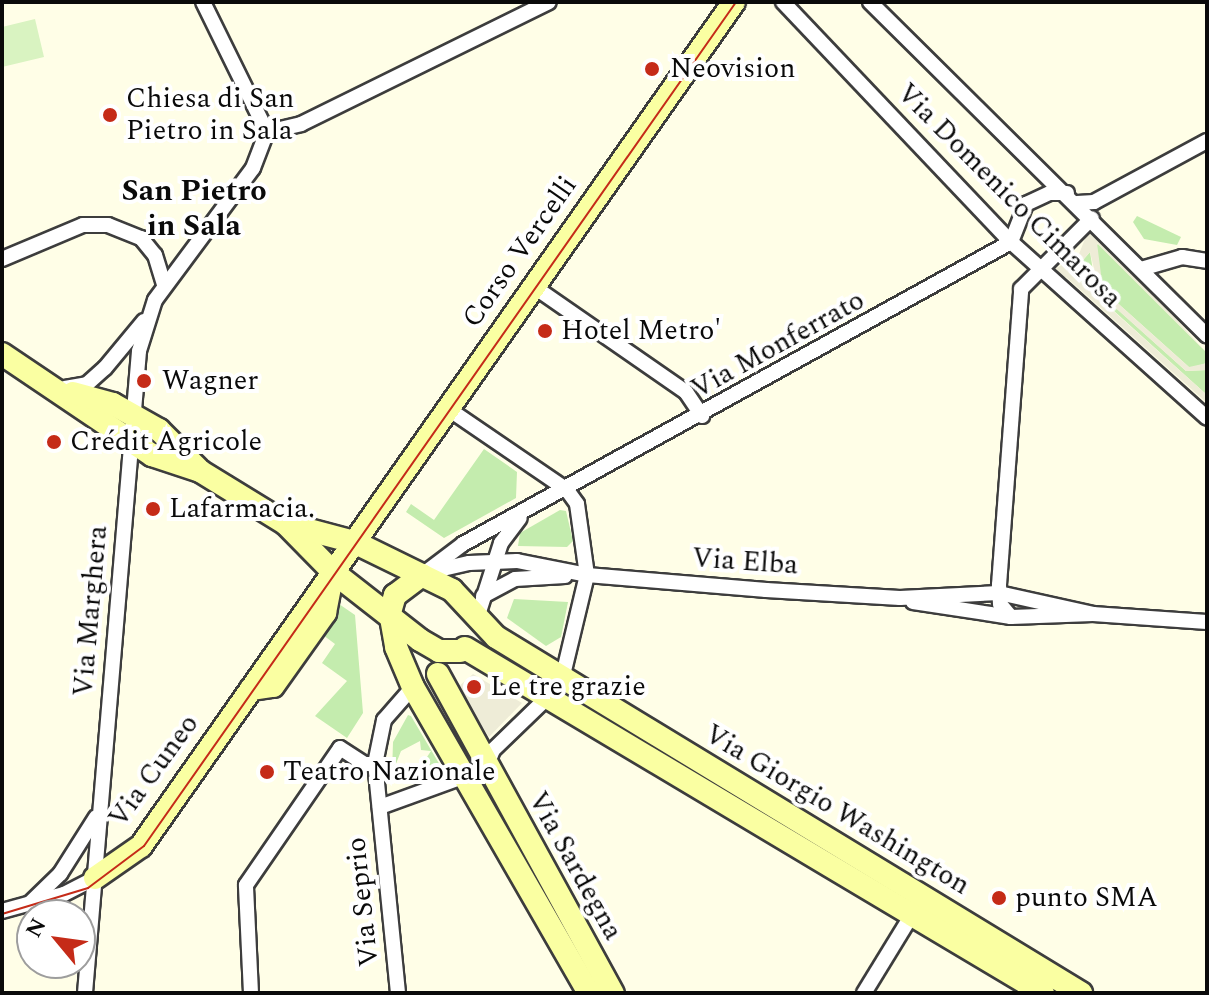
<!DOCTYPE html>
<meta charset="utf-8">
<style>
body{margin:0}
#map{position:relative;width:1209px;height:995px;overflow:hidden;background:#fffee7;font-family:Spectral,serif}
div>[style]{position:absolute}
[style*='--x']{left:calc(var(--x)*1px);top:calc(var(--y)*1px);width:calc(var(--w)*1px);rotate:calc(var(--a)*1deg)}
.green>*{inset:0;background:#c4ecae}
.pitch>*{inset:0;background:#d9f3c1}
.plaza>*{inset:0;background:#eeecd7}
.roads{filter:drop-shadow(2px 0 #3d3d3d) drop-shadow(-2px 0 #3d3d3d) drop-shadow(0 2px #3d3d3d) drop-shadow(0 -2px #3d3d3d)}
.street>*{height:14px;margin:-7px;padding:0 7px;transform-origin:7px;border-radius:7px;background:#fff}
.secondary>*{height:22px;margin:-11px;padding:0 11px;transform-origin:11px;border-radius:11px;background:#faffa2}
.tram>*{height:2px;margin:-1px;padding:0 1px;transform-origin:1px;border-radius:1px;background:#c52b18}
.dots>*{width:22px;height:22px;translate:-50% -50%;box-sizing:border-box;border:4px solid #fff;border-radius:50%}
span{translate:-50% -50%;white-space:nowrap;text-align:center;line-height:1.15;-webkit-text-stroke:8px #fff;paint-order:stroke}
.poi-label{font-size:28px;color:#0a0a0a}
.left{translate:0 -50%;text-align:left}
.street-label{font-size:28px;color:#0a0a0a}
.neighbourhood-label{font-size:30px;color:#0a0a0a;font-weight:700}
.frame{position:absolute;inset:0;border:4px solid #0a0a0a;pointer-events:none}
.north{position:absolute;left:16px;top:899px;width:80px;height:80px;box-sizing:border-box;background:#fff;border:2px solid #9d9d9d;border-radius:50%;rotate:299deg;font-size:22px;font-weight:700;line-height:32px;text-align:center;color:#0a0a0a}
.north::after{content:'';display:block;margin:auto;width:28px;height:36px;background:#c52b18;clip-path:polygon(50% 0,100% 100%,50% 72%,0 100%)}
</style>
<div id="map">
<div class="green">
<div style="clip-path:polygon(1137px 216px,1181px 237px,1177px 245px,1144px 239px,1133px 222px)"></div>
<div style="clip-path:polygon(1098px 244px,1207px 353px,1207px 363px,1190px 368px,1103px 290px,1094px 247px)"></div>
<div style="clip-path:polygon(1090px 252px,1096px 290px,1186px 371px,1207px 370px,1207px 395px,1072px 273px)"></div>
<div style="clip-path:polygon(484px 449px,517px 472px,516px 498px,444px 538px,406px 512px,411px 504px,434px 520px)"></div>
<div style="clip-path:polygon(560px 510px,566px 511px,573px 541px,567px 547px,518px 546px,520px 533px)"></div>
<div style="clip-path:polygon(514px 599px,568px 602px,561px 637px,546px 646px,507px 618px)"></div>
<div style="clip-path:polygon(339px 604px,355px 615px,363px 713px,347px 738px,315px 716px,347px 681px,322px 663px,335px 644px,319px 632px)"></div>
<div style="clip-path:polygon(408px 715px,411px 716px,447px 777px,421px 782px,417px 772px,431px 751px,421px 750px,420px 741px,401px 751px,392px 774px,393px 742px)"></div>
</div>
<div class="pitch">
<div style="clip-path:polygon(35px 19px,44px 57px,2px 67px,2px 27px)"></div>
</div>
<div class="plaza">
<div style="clip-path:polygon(1090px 226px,1207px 353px,1097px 243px,1103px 290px,1189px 367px,1207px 363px,1207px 370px,1186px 371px,1100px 294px,1090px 252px,1071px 273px,1207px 395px,1207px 403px,1066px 277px,1062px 280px,1052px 271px,1079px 254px)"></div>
<div style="clip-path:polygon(473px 674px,522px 703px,489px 737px,458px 687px)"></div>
</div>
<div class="roads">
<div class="street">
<div style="--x:203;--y:2;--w:145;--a:63.8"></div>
<div style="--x:783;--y:2;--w:331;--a:46.5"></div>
<div style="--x:1011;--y:242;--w:263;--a:41.9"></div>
<div style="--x:870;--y:2;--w:474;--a:44.7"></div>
<div style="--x:267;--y:132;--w:35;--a:-13"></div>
<div style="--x:301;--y:124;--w:276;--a:-26.2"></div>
<div style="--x:1077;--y:203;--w:17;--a:-3"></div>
<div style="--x:1094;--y:202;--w:128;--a:-28.4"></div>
<div style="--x:1011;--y:242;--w:41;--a:-68.5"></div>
<div style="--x:1026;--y:204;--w:26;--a:-25"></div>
<div style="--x:1050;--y:193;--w:17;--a:0"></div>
<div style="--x:2;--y:259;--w:88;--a:-22.8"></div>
<div style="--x:83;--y:225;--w:25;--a:0"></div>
<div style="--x:108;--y:225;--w:35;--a:22"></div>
<div style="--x:141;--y:238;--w:22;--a:51"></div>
<div style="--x:155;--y:255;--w:31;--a:73"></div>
<div style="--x:1141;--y:269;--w:43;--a:-16.3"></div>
<div style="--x:1182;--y:257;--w:25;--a:9"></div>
<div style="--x:533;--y:286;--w:186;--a:34.7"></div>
<div style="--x:686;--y:392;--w:29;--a:56"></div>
<div style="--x:65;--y:388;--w:22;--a:-10"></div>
<div style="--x:87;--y:384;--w:24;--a:-42"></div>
<div style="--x:105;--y:368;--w:61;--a:-50.3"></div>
<div style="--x:447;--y:408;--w:145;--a:34.3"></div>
<div style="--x:567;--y:490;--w:17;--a:54"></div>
<div style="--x:577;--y:504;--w:72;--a:82"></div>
<div style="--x:587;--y:575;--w:107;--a:103.5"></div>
<div style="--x:434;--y:571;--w:36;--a:-13"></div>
<div style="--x:469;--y:563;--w:48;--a:-2.4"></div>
<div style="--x:517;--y:561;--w:71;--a:11.3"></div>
<div style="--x:587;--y:575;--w:180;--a:4.8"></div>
<div style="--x:766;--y:590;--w:134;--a:3.4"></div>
<div style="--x:900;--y:598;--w:99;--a:-2.9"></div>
<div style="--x:999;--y:593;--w:96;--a:12.6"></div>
<div style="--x:422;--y:575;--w:51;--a:-37.1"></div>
<div style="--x:463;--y:544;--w:626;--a:-28.86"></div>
<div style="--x:483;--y:596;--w:36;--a:-28"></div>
<div style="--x:515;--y:579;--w:50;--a:-3.4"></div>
<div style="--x:913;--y:602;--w:99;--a:8.7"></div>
<div style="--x:1011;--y:617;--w:82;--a:-2.1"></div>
<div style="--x:1093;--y:614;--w:114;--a:4"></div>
<div style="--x:478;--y:615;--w:76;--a:-72.3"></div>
<div style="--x:501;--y:543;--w:31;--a:-53"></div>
<div style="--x:1011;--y:617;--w:17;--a:-130"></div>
<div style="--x:1000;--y:604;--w:19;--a:-93"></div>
<div style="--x:999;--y:585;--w:297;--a:-85.7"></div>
<div style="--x:1021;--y:289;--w:100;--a:-45"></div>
<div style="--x:486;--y:768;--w:19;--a:-69"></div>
<div style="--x:493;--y:750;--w:79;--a:-44"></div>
<div style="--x:380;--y:807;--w:90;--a:-20"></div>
<div style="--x:29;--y:904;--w:43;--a:-44.1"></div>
<div style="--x:60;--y:874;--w:67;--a:-57.7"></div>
<div style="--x:33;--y:904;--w:37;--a:17"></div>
<div style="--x:2;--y:911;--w:64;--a:-15.3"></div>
<div style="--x:64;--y:894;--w:35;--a:-27"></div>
<div style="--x:85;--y:993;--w:644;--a:-85.19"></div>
<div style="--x:139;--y:351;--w:53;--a:-72.6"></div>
<div style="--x:155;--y:300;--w:164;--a:-53.4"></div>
<div style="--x:253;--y:168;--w:39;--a:-69"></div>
<div style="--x:251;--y:993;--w:108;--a:-92.7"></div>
<div style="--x:246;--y:885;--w:166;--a:-55.5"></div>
<div style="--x:340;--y:748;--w:30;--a:33"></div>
<div style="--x:365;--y:764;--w:10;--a:0"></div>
<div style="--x:398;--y:993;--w:230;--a:-95.7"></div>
<div style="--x:375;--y:764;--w:45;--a:-78.4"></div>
<div style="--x:384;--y:720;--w:44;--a:-48.7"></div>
<div style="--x:864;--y:993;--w:94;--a:-58.5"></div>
</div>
<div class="secondary">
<div style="--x:2;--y:354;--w:181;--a:34"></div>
<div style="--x:152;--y:455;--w:51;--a:18.4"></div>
<div style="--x:200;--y:471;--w:101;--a:31.6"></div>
<div style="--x:286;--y:524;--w:67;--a:45.6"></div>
<div style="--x:333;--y:572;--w:110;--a:38"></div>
<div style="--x:420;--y:640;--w:22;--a:30"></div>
<div style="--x:439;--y:651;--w:21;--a:0"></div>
<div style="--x:73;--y:393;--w:41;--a:15.4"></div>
<div style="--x:113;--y:404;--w:53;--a:29.5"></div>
<div style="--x:159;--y:430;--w:55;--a:45"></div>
<div style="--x:286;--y:524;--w:70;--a:14.8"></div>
<div style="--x:354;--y:542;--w:109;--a:26.1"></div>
<div style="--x:452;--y:590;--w:64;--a:46.9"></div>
<div style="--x:496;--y:637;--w:685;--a:31.32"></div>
<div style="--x:422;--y:575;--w:34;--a:143"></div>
<div style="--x:395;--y:595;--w:18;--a:106"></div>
<div style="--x:390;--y:612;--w:36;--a:80"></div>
<div style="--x:396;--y:647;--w:43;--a:67"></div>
<div style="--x:413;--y:687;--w:353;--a:60.1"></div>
<div style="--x:465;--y:648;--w:673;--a:30.83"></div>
<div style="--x:438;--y:674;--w:364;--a:61.3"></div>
<div style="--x:251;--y:689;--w:22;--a:-8"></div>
<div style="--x:273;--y:686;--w:90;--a:-54.5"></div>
<div style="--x:325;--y:613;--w:37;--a:-79"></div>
<div style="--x:95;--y:878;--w:56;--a:-34.8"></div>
<div style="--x:141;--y:846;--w:1031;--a:-54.91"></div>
</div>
</div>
<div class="tram">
<div style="--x:2;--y:914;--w:90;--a:-16.8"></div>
<div style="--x:88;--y:888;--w:70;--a:-36.9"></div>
<div style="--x:144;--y:846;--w:1031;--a:-54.95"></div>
</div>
<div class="dots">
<div style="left:652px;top:69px;background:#c52b18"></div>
<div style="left:110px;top:115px;background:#c52b18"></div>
<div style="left:545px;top:331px;background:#c52b18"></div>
<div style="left:144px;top:381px;background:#c52b18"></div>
<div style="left:54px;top:442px;background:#c52b18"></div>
<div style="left:153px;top:509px;background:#c52b18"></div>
<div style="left:474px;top:687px;background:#c52b18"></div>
<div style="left:267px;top:772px;background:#c52b18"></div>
<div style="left:999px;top:898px;background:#c52b18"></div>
</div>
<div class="poi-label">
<span class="left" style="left:670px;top:69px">Neovision</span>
<span class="left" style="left:126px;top:115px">Chiesa di San<br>Pietro in Sala</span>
<span class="left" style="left:561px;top:331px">Hotel Metro'</span>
<span class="left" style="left:162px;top:381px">Wagner</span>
<span class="left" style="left:70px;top:442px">Crédit Agricole</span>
<span class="left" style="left:169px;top:509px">Lafarmacia.</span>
<span class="left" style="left:490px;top:687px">Le tre grazie</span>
<span class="left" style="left:283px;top:772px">Teatro Nazionale</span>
<span class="left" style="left:1015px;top:898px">punto SMA</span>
</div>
<div class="street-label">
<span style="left:1009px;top:196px;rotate:45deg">Via Domenico Cimarosa</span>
<span style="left:520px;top:252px;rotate:-55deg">Corso Vercelli</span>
<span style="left:778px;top:345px;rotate:-29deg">Via Monferrato</span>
<span style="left:745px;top:562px;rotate:4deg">Via Elba</span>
<span style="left:91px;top:611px;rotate:-85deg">Via Marghera</span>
<span style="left:154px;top:771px;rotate:-54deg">Via Cuneo</span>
<span style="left:837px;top:810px;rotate:31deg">Via Giorgio Washington</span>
<span style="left:575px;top:866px;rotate:61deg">Via Sardegna</span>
<span style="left:363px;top:902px;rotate:-96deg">Via Seprio</span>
</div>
<div class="neighbourhood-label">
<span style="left:194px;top:208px">San Pietro<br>in Sala</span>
</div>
<div class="frame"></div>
<div class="north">N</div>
</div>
